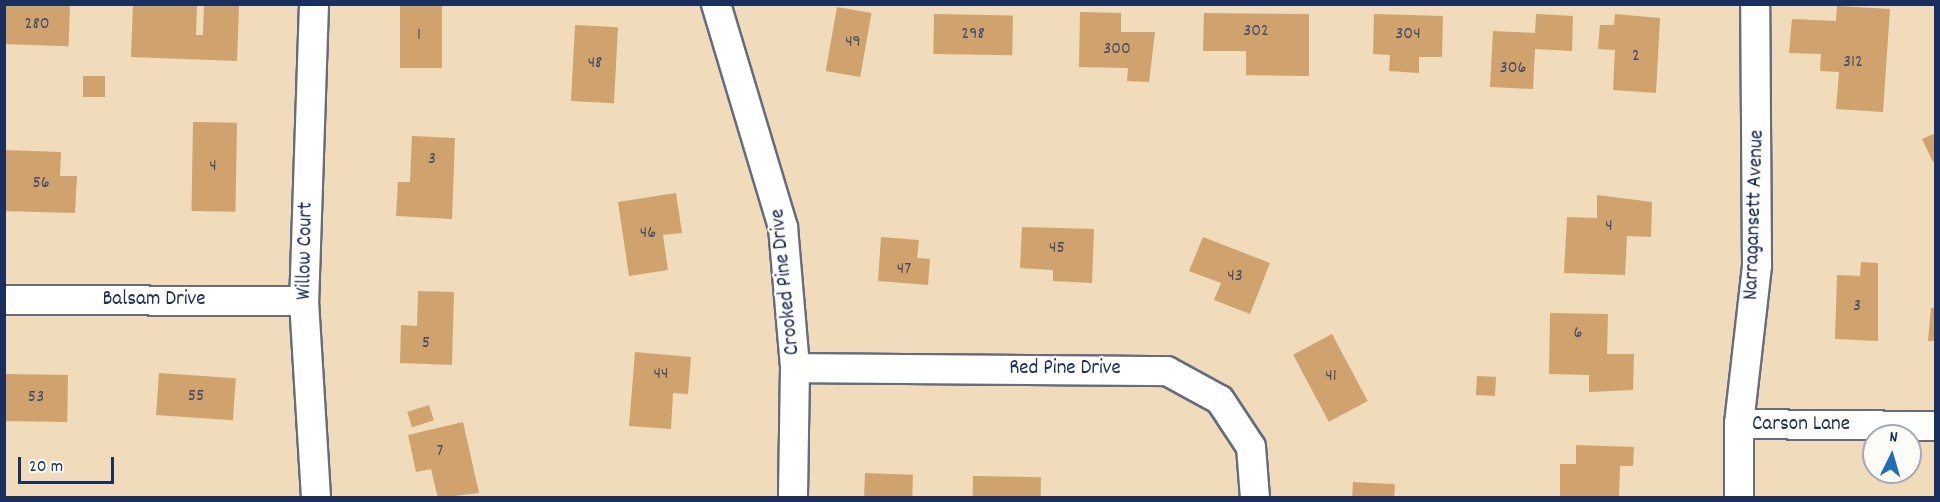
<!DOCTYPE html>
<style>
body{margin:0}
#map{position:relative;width:1940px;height:502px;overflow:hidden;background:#f0dbba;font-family:Dekko,sans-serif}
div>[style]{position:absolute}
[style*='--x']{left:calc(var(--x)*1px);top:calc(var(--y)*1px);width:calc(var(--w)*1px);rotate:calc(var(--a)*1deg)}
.building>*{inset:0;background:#d0a26e;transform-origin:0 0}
.roads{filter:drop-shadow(2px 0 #666b7e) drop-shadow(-2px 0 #666b7e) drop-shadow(0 2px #666b7e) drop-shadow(0 -2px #666b7e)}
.minor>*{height:28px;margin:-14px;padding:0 14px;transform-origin:14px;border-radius:14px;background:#fff}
span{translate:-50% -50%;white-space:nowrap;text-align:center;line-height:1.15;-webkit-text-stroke:4.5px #fdfcf7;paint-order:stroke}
.number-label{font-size:18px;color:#484c62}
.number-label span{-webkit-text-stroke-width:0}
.street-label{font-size:21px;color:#1b2f5e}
.frame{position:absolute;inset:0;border:6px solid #1b2f5e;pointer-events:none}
.north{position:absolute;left:1862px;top:424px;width:60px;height:60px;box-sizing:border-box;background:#fdfcf7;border:2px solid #a3aaba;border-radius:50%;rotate:5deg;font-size:16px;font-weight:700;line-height:24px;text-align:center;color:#1b2f5e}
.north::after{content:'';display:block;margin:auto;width:21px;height:27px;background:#1f6fb2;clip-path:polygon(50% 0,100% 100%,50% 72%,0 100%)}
.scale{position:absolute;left:18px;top:457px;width:96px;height:27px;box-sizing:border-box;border:3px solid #1b2f5e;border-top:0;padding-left:8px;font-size:18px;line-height:21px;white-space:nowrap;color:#1b2f5e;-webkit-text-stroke:4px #fdfcf7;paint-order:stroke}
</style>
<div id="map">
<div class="building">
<div style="left:4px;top:4px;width:66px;height:40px;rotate:2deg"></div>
<div style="clip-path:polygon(133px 4px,197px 4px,196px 35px,203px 35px,204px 4px,239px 4px,237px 61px,131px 57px)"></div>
<div style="left:400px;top:4px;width:42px;height:64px"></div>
<div style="clip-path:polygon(1837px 6px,1890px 9px,1883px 112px,1836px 109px,1839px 72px,1820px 71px,1821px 54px,1789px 53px,1792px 19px,1836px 21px)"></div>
<div style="left:837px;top:7px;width:35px;height:65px;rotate:10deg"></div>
<div style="clip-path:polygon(1080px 12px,1121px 13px,1121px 32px,1155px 32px,1149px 82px,1127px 81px,1128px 68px,1079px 67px)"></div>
<div style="clip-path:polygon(1204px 13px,1309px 14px,1309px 76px,1246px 75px,1246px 51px,1203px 51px)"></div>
<div style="left:934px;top:14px;width:79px;height:40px;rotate:1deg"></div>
<div style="clip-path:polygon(1374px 14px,1443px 16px,1442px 57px,1419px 57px,1419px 73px,1389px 71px,1390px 55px,1373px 54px)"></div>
<div style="clip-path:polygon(1536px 14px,1573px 16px,1572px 51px,1535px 49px,1533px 89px,1490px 87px,1493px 31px,1535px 33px)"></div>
<div style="clip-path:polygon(1615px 14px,1660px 18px,1656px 93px,1613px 90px,1615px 50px,1598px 49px,1600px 25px,1614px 25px)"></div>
<div style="left:575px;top:25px;width:43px;height:76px;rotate:3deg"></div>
<div style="left:83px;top:76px;width:22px;height:21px"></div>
<div style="left:193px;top:122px;width:44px;height:89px;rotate:1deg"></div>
<div style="clip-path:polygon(1936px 133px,1936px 161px,1933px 162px,1922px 139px)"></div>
<div style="clip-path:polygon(412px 136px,455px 138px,452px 219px,396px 216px,398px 182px,410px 182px)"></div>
<div style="clip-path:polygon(4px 150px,61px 152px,60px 176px,77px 176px,75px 213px,4px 211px)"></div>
<div style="clip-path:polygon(676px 193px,682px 233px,663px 235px,668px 270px,629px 276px,618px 202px)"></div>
<div style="clip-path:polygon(1597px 195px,1652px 202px,1651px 237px,1627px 236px,1625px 275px,1564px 273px,1567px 217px,1597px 218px)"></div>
<div style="clip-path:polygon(1022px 227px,1094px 229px,1092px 283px,1053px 281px,1053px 270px,1020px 268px)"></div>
<div style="clip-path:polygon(881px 237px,919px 240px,917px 258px,930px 259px,928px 285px,878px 281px)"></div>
<div style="clip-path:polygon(1203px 237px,1270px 263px,1250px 314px,1214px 300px,1221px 283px,1189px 271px)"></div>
<div style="clip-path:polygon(1861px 262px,1878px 263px,1878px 341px,1835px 339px,1837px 275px,1860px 276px)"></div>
<div style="clip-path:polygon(418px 291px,454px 292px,452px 365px,400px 363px,401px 325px,417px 326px)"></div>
<div style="clip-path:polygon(1931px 308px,1936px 308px,1936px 341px,1928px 341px)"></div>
<div style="clip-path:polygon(1550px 313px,1608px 314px,1607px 354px,1634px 354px,1633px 390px,1589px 392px,1589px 375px,1549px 374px)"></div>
<div style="left:1332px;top:334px;width:76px;height:44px;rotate:62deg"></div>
<div style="clip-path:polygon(635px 352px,691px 357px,688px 394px,673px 393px,671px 429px,629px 426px)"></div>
<div style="left:159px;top:373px;width:77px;height:42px;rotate:4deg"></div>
<div style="left:4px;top:374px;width:64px;height:47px;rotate:1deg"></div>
<div style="left:1477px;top:376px;width:19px;height:19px;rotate:3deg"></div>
<div style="left:429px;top:405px;width:16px;height:23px;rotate:72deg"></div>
<div style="clip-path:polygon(463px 422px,479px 493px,438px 498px,431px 469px,416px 472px,408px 435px)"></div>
<div style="clip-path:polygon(1576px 445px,1634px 447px,1633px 466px,1620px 466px,1619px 498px,1560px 498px,1560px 464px,1576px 464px)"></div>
<div style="left:865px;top:473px;width:48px;height:25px;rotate:2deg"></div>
<div style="left:973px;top:476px;width:68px;height:22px;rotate:1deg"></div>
<div style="left:1353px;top:482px;width:42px;height:16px;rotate:3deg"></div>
</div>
<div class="roads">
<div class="minor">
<div style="--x:314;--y:4;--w:297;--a:91.9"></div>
<div style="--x:304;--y:301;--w:197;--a:86.5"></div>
<div style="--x:716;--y:4;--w:233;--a:73.3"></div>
<div style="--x:783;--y:227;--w:142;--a:85.1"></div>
<div style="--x:795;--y:368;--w:130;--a:90.9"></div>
<div style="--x:4;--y:300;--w:300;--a:0.2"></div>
<div style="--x:795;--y:368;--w:372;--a:0.5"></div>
<div style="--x:1167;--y:371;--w:60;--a:28.7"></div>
<div style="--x:1220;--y:400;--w:56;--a:56.6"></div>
<div style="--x:1251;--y:447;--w:51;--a:85.5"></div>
<div style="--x:1739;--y:424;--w:197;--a:0.6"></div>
<div style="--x:1739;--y:498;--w:74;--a:-90"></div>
<div style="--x:1739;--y:424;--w:160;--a:-83.5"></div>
<div style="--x:1757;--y:265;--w:261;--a:-90.4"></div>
</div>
</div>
<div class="number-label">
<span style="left:37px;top:25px">280</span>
<span style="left:1256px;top:32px">302</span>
<span style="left:973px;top:35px">298</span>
<span style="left:1408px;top:35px">304</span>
<span style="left:419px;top:36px">1</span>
<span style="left:853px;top:43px">49</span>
<span style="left:1117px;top:50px">300</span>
<span style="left:1636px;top:57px">2</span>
<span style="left:1853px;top:63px">312</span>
<span style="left:595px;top:64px">48</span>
<span style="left:1513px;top:69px">306</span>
<span style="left:432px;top:160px">3</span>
<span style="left:213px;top:167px">4</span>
<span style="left:41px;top:184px">56</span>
<span style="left:1609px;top:227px">4</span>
<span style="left:648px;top:234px">46</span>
<span style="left:1057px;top:249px">45</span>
<span style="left:904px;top:270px">47</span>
<span style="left:1235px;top:277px">43</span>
<span style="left:1857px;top:307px">3</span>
<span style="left:1578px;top:334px">6</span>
<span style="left:426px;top:344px">5</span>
<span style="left:661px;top:375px">44</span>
<span style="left:1331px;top:377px">41</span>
<span style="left:196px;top:397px">55</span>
<span style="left:36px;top:398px">53</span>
<span style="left:440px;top:452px">7</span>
</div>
<div class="street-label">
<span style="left:1755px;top:215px;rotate:-88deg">Narragansett Avenue</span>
<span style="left:306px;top:251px;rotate:-89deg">Willow Court</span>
<span style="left:786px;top:282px;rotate:-96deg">Crooked Pine Drive</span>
<span style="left:154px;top:300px">Balsam Drive</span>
<span style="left:1065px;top:369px">Red Pine Drive</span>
<span style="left:1801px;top:425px">Carson Lane</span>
</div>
<div class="frame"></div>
<div class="north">N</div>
<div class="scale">20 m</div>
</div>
